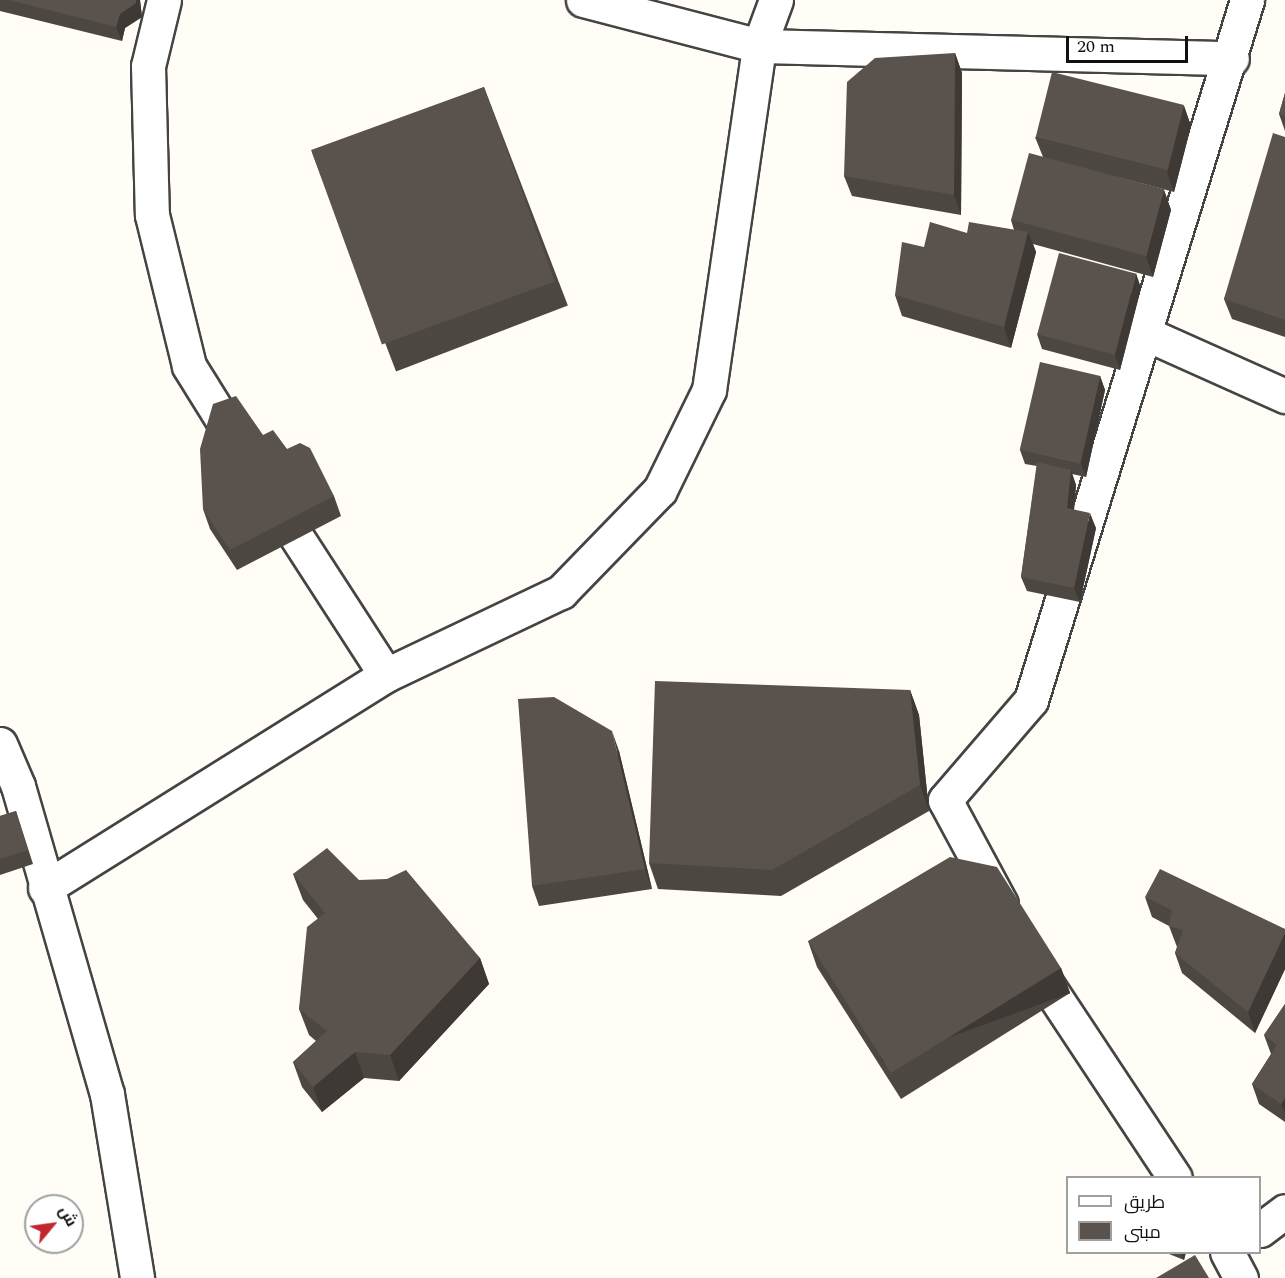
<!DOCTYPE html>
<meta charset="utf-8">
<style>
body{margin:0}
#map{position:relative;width:1285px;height:1278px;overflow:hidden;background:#fffdf5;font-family:Spectral,Cairo,serif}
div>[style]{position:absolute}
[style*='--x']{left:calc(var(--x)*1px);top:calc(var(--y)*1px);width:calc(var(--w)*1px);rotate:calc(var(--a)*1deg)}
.roads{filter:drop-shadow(2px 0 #444) drop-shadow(-2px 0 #444) drop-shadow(0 2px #444) drop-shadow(0 -2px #444)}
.minor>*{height:33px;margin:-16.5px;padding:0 16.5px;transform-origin:16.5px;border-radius:16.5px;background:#fff}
.wall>*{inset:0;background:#4d4742;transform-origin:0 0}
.shaded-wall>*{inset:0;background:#3f3936;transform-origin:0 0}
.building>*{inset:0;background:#5a524d;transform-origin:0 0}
span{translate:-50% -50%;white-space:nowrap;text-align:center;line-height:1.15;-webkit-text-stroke:6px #fff;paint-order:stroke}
.legend{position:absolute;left:1066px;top:1176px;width:195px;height:78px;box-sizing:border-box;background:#fff;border:2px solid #a0a0a0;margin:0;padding:8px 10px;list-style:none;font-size:18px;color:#111}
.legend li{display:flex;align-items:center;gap:12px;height:30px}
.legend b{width:30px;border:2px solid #a0a0a0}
.north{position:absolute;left:24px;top:1194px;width:60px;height:60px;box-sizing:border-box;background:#fff;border:2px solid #a0a0a0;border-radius:50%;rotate:61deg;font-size:16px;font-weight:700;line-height:24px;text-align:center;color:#111}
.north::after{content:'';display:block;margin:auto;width:21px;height:27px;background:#c4262e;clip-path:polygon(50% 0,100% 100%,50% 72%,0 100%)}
.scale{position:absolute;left:1066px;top:36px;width:122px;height:27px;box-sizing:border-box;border:3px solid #111;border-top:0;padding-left:8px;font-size:18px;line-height:21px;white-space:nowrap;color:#111;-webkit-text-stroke:4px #fff;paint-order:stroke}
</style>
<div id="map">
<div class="roads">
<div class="minor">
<div style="--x:164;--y:0;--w:68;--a:103.6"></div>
<div style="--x:148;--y:66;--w:149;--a:88.5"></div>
<div style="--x:152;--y:215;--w:155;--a:76.2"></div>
<div style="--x:189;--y:366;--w:91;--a:58.1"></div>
<div style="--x:583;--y:0;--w:182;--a:14.6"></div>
<div style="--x:759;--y:46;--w:473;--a:1.5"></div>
<div style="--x:1142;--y:332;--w:157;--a:24.1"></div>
<div style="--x:274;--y:502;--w:206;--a:57.1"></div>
<div style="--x:0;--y:744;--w:46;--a:66.8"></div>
<div style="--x:18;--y:786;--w:321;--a:73.9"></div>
<div style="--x:107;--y:1094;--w:186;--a:80.7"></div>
<div style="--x:45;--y:888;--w:402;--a:-32"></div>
<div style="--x:386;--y:675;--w:194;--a:-25.4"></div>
<div style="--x:561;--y:592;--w:142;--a:-45.9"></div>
<div style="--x:660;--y:490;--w:111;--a:-63.9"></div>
<div style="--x:709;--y:390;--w:348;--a:-81.7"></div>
<div style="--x:759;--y:46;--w:49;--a:-69.7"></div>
<div style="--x:1001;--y:904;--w:118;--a:-118.3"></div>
<div style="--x:945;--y:800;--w:132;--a:-49.3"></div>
<div style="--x:1031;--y:700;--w:733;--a:-72.85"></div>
<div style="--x:1034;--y:965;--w:255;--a:56.5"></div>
<div style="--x:1260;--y:1230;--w:31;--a:-37"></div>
<div style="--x:1227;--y:1252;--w:30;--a:62"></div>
</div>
</div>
<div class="wall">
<div style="clip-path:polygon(0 0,140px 0,142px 17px,125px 28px,122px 41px,0 11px)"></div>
<div style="clip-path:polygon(955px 53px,962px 73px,961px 215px,852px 196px,844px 176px)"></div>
<div style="left:484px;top:87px;width:234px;height:184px;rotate:69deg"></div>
<div style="clip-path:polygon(1285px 93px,1285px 131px,1279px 114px)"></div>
<div style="clip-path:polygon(1184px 106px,1191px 126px,1174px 192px,1110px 175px,1164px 190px,1171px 210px,1153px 277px,1033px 244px,1036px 252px,1011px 348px,902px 316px,895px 295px,924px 247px,967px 233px,1014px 230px,1011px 220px,1043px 157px,1035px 137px)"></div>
<div style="clip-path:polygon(1285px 137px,1285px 337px,1232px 319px,1224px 299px)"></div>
<div style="clip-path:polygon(1141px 288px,1120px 370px,1042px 349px,1037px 334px)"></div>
<div style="clip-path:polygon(1100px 376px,1105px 390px,1086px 477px,1072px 474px,1076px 485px,1074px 510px,1096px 528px,1080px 602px,1027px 591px,1021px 577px,1037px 466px,1025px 464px,1020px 450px)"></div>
<div style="clip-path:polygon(263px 435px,287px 449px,334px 496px,341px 516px,237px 570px,210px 529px,203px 509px)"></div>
<div style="clip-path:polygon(910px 690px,919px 715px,929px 811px,781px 896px,658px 889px,649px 863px)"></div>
<div style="clip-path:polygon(619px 751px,652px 889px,539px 906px,532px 886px)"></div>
<div style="clip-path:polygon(16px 811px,33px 864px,0 875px,0 816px)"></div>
<div style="clip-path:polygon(293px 874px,359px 880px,480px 958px,489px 984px,399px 1081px,364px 1078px,322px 1112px,302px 1087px,293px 1062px,316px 1041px,309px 1035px,299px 1009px,318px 919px,303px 900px)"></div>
<div style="clip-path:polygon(1145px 897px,1285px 929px,1285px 969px,1255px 1033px,1182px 973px,1175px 953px,1177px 947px,1169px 926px,1152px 917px)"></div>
<div style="clip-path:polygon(808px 941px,1061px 968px,1070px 993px,901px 1099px,817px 967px)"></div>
<div style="clip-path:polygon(1285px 1004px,1285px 1122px,1259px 1104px,1252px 1084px,1271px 1054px,1264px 1035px)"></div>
<div style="clip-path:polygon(1164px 1252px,1186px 1252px,1184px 1260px)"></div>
</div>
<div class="shaded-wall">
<div style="clip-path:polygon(136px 0,140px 0,142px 17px,125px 28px,122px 41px,116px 27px,120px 14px)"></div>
<div style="clip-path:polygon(955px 53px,962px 73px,961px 215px,954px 195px)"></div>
<div style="clip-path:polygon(1184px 106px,1191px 126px,1174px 192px,1167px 172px)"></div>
<div style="clip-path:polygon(1164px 190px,1171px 210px,1153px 277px,1146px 256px)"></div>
<div style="clip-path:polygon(1028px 232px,1036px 252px,1011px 348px,1004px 327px)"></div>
<div style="clip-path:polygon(1136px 273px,1141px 288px,1120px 370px,1115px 356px)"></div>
<div style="clip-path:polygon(1100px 376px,1105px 390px,1086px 477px,1081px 463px)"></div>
<div style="clip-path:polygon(1071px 470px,1076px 485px,1073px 522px,1067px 508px)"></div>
<div style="clip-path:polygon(1090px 513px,1096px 528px,1080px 602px,1074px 588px)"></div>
<div style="clip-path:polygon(910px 690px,919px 715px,929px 811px,920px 785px)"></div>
<div style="clip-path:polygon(612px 731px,619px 751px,652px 889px,645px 869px)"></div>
<div style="clip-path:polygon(1285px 933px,1285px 969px,1255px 1033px,1248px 1012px)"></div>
<div style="clip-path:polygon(480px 958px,489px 984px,399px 1081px,390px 1055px)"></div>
<div style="left:1061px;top:968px;width:27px;height:200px;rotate:70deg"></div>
<div style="clip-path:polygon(355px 1052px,364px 1078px,322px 1112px,313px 1087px)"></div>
<div style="clip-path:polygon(1285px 1098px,1285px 1114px,1281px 1104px)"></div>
<div style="clip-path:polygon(1182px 1252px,1186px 1252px,1184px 1260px,1181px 1253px)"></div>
</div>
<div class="building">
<div style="clip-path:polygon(9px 0,136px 0,136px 3px,120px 14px,116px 27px)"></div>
<div style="clip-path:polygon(955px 53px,954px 195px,844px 176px,847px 82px,875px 58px)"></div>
<div style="left:1052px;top:72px;width:136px;height:67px;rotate:14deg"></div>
<div style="left:484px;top:87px;width:207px;height:184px;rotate:70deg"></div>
<div style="clip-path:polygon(1285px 93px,1285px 116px,1279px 114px)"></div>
<div style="clip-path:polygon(1273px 133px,1285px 137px,1285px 320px,1224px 299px)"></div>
<div style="left:1029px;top:153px;width:140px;height:69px;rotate:15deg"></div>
<div style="clip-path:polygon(930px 222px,967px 233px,969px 222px,1028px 232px,1004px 327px,895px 295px,902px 242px,924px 247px)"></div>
<div style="left:1059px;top:253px;width:80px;height:84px;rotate:15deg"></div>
<div style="left:1040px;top:362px;width:62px;height:90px;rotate:13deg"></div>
<div style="clip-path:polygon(236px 396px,263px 435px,273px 430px,287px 449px,300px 443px,310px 448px,334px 496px,230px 550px,203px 509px,200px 449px,213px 404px)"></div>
<div style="clip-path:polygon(1037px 462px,1071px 470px,1067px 508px,1090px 513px,1074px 588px,1021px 577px)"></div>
<div style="clip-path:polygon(655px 681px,910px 690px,920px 785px,772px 870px,649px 863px)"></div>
<div style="clip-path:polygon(554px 697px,612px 731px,645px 869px,532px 886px,518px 699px)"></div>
<div style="clip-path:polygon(16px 811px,28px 850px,0 859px,0 816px)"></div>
<div style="clip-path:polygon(327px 848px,359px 880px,387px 879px,406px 870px,480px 958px,390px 1055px,355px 1052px,313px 1087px,293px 1062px,327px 1031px,299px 1009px,307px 927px,325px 913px,293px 874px)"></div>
<div style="clip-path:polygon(950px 857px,997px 867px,1061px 968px,891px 1073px,808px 941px)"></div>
<div style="clip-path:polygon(1160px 869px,1285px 929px,1285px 933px,1248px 1012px,1175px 953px,1183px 930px,1169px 926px,1172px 910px,1145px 897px)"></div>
<div style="clip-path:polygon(1285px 1004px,1285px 1098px,1281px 1104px,1252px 1084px,1277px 1045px,1264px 1035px)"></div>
<div style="clip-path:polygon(1195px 1255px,1209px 1278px,1156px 1278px)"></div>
</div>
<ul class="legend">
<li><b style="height:8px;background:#fff"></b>طريق</li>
<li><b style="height:16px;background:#5a524d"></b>مبنى</li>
</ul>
<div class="north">ش</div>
<div class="scale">20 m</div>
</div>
